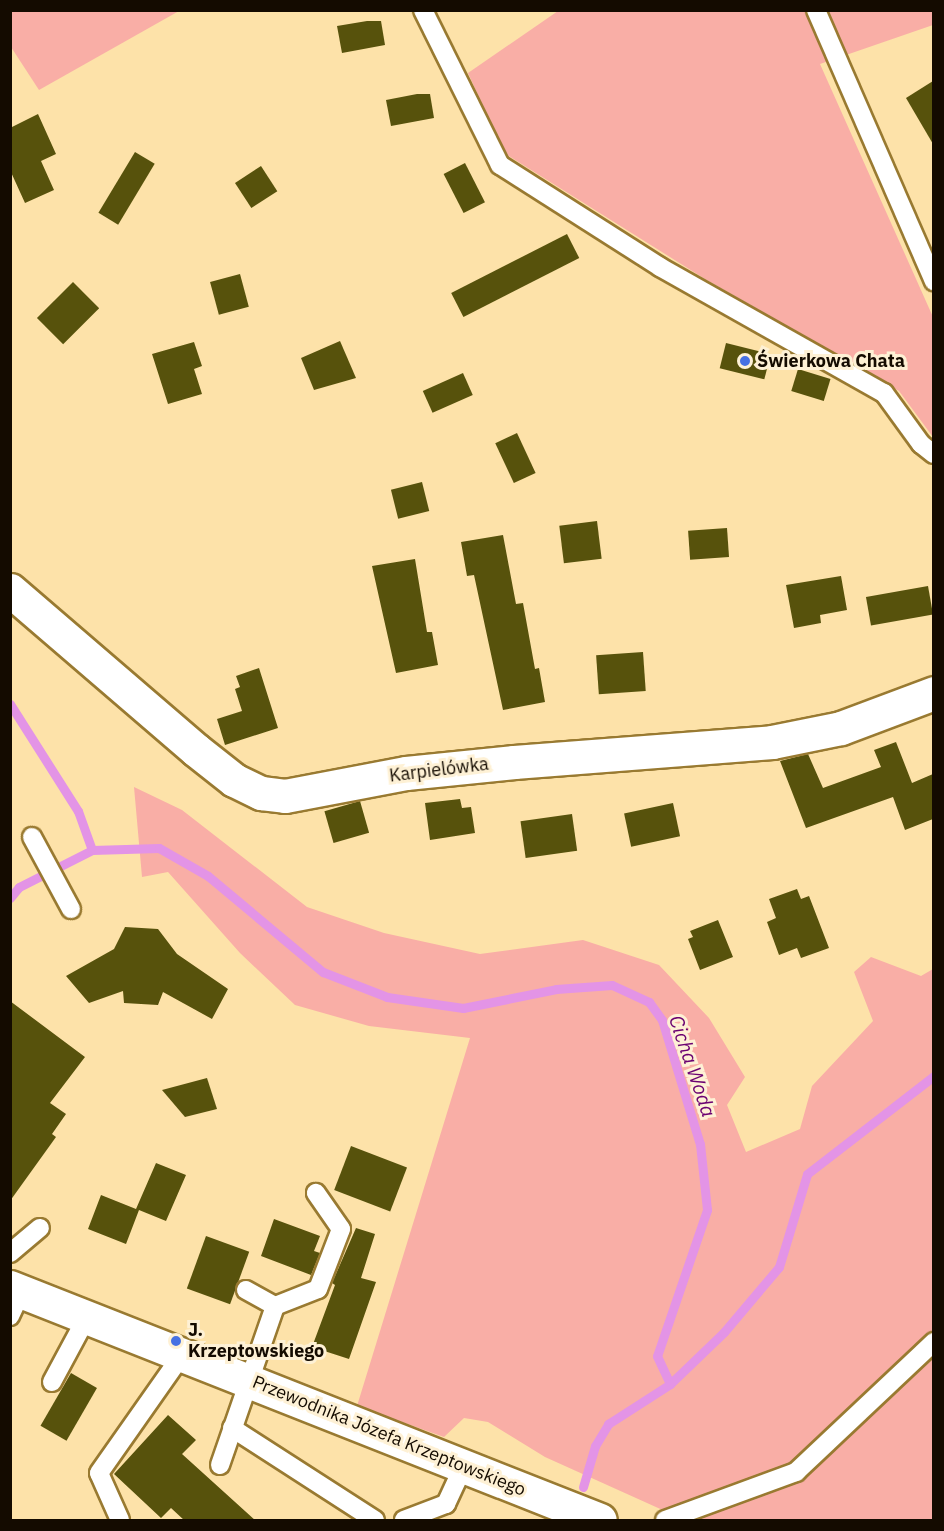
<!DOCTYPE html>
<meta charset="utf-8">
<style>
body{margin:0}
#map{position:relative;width:944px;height:1531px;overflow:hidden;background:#fde2a9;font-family:"IBM Plex Sans",sans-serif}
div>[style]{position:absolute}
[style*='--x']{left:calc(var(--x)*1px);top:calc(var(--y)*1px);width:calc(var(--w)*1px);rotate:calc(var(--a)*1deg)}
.green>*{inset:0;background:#f9aea6}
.stream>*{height:9px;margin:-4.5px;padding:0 4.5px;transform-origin:4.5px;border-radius:4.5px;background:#e394e6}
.building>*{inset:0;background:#57520c;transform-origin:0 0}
.roads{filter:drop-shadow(2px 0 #997a31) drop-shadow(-2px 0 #997a31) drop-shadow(0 2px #997a31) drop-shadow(0 -2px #997a31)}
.service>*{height:18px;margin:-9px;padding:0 9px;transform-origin:9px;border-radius:9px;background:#fff}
.minor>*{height:33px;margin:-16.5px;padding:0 16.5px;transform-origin:16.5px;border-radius:16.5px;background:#fff}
.dots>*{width:16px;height:16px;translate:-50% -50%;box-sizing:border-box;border:3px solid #fef1d5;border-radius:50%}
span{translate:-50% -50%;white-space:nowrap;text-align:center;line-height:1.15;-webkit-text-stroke:6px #fef1d5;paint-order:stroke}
.poi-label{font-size:18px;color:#140b00;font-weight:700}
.left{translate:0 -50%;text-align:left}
.street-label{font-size:18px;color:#140b00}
.water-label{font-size:20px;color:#6b0271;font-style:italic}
.frame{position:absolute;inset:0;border:12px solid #140b00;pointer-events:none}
</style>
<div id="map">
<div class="green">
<div style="clip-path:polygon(10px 11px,11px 10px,179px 11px,39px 90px,11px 47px)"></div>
<div style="clip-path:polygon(558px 11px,933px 11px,933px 25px,820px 64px,933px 317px,933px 437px,899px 391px,705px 279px,504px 153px,468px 73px)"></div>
<div style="clip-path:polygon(134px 787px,182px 810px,307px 907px,384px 933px,480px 954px,583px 940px,659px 965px,709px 1018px,745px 1077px,727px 1105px,746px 1152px,800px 1129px,812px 1086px,873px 1021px,854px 972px,871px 957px,921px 976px,933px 969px,933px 1520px,702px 1520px,667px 1512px,545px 1457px,488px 1422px,464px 1418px,444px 1437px,357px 1406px,470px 1038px,369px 1026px,295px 1005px,240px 953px,168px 872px,142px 877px)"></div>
</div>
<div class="stream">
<div style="--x:10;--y:704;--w:127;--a:57.6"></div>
<div style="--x:78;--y:811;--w:41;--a:70.3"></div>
<div style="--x:10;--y:898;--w:14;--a:-51"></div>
<div style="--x:19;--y:887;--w:82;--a:-26.9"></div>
<div style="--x:92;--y:850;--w:67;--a:-1.7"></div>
<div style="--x:159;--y:848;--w:56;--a:29.7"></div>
<div style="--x:208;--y:876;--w:150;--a:39.9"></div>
<div style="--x:323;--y:972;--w:69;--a:21.3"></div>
<div style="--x:387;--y:997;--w:77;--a:8.2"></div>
<div style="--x:463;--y:1008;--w:95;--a:-11.5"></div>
<div style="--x:556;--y:989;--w:56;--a:-4.1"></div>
<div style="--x:612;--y:985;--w:41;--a:24.7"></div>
<div style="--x:649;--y:1002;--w:22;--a:54"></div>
<div style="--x:662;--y:1020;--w:130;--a:73"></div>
<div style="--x:700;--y:1144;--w:66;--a:83.9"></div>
<div style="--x:707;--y:1210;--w:154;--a:108.9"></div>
<div style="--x:657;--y:1356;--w:31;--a:65"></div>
<div style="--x:670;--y:1384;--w:75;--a:-43.9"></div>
<div style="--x:724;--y:1332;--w:85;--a:-49.8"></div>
<div style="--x:779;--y:1267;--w:97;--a:-73.2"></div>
<div style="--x:807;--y:1174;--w:160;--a:-37.7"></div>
<div style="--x:583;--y:1487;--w:43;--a:-73.7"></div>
<div style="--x:595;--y:1446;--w:26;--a:-59"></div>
<div style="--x:608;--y:1424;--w:74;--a:-32.8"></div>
</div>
<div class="building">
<div style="clip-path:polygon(367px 21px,381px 21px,385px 45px,342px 53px,337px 26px)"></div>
<div style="clip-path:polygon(933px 81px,933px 144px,906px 98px)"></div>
<div style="clip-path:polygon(417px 94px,430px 94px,434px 118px,391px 126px,386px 100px)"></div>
<div style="clip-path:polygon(38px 114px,56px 154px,41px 161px,54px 190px,25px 203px,10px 170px,10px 128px)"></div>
<div style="left:135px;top:152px;width:23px;height:71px;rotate:31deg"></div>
<div style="left:465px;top:163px;width:44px;height:24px;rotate:63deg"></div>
<div style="left:261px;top:166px;width:30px;height:31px;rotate:57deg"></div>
<div style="left:567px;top:234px;width:27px;height:130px;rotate:63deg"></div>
<div style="left:240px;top:274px;width:34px;height:31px;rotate:75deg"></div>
<div style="left:73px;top:282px;width:37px;height:51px;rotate:45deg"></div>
<div style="clip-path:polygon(340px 341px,356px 378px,314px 390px,301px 358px)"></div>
<div style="clip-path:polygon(194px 342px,202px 366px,194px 369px,202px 394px,168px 404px,152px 354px)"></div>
<div style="left:726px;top:343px;width:46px;height:26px;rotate:14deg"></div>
<div style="left:798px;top:369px;width:34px;height:23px;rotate:17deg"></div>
<div style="left:463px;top:373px;width:24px;height:44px;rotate:66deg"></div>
<div style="left:517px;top:433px;width:44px;height:24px;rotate:65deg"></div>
<div style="left:422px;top:482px;width:30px;height:32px;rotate:76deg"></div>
<div style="left:597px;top:521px;width:38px;height:38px;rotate:83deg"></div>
<div style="left:727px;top:528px;width:29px;height:39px;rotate:86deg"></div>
<div style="clip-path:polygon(503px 535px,516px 604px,523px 603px,535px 669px,539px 668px,545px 702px,503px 710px,474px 575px,467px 576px,461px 542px)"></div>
<div style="clip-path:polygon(415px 559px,427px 632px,432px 632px,438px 665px,396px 673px,372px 566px)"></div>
<div style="clip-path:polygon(841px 576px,847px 610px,820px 615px,821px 623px,794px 628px,786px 585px)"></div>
<div style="left:928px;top:586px;width:29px;height:63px;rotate:80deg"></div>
<div style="left:643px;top:652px;width:39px;height:47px;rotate:86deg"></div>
<div style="clip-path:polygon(259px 668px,278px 728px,225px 745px,217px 719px,242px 711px,235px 689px,240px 687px,236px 676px)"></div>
<div style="clip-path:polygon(896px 742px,912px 783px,933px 774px,933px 819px,905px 830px,893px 797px,806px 828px,780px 761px,808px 754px,823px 788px,881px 767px,874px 750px)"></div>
<div style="clip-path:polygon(460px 799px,462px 808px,471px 807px,475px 833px,430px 840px,425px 803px)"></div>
<div style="left:360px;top:801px;width:33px;height:37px;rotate:74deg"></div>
<div style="left:673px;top:803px;width:34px;height:50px;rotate:78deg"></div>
<div style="left:572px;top:814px;width:37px;height:52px;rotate:82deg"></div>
<div style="clip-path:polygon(797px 889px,801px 899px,809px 896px,829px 948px,801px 958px,797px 948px,779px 955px,767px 922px,776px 918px,769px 899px)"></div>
<div style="clip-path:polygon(718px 920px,733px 957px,700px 970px,688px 939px,693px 937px,690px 931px)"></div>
<div style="clip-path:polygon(125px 927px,158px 929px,177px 954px,228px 989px,212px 1019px,163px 992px,158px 1005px,124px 1003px,123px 991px,89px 1003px,66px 976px,114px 949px)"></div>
<div style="clip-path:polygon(10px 1001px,85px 1057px,50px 1103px,66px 1114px,52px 1134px,56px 1137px,10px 1201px)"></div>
<div style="clip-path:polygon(207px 1078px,217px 1109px,185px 1117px,162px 1090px)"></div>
<div style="left:351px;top:1146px;width:60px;height:47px;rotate:21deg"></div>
<div style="clip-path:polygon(156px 1163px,186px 1175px,166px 1221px,139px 1210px,126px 1244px,88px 1229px,101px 1195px,136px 1209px)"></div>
<div style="clip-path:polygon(274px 1219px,320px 1236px,314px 1251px,320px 1253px,311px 1275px,261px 1256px)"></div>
<div style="clip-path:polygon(356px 1228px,375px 1234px,361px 1278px,376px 1282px,349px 1359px,312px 1347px,335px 1285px,332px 1283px)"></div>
<div style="left:206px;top:1236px;width:46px;height:56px;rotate:20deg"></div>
<div style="left:71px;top:1373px;width:30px;height:61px;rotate:30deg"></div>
<div style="clip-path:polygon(168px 1415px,196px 1440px,182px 1454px,256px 1521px,185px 1521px,171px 1508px,161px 1518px,114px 1474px)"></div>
</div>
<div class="roads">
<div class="service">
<div style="--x:423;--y:10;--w:173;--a:63.6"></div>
<div style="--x:500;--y:165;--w:190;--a:32.5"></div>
<div style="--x:660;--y:267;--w:257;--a:29.4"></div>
<div style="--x:884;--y:393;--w:63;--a:54"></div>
<div style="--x:921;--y:444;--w:16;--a:38"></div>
<div style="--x:816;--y:10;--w:296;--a:66.5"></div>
<div style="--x:32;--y:837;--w:82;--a:61.6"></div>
<div style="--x:10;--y:1253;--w:39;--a:-40"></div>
<div style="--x:246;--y:1290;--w:33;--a:29"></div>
<div style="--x:275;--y:1306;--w:46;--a:-21.6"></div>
<div style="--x:318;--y:1289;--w:64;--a:-69"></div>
<div style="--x:341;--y:1229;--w:44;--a:-124.8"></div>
<div style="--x:10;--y:1316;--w:26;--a:-65"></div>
<div style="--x:52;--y:1382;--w:74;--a:-61.7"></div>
<div style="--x:232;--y:1428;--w:170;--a:32.8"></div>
<div style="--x:220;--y:1465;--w:168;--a:-70.9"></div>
<div style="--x:120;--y:1520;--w:51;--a:-114.1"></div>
<div style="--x:99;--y:1473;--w:144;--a:-54.9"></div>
<div style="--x:404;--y:1520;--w:45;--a:-20.9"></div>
<div style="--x:446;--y:1504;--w:43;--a:-65.2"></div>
<div style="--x:665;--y:1520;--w:140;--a:-20.1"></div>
<div style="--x:796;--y:1472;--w:190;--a:-43.3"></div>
</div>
<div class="minor">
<div style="--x:10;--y:590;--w:245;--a:40.7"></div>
<div style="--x:196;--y:750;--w:48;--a:38.3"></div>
<div style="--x:234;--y:780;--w:30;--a:26"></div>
<div style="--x:261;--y:793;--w:24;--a:7"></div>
<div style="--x:285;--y:796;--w:123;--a:-10.8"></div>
<div style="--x:406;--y:773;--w:109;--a:-5.8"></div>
<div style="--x:514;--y:762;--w:259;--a:-4.4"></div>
<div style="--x:772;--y:742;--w:70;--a:-11.5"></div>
<div style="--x:841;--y:728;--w:99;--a:-20.6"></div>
<div style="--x:10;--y:1287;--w:634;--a:21.55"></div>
</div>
</div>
<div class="dots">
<div style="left:745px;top:361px;background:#4671e3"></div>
<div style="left:176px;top:1341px;background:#4671e3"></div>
</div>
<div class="poi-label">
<span class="left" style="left:757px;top:361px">Świerkowa Chata</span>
<span class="left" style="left:188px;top:1341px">J.<br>Krzeptowskiego</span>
</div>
<div class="street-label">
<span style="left:439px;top:770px;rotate:-7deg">Karpielówka</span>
<span style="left:389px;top:1436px;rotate:22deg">Przewodnika Józefa Krzeptowskiego</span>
</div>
<div class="water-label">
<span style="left:693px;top:1066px;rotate:71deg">Cicha Woda</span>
</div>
<div class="frame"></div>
</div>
